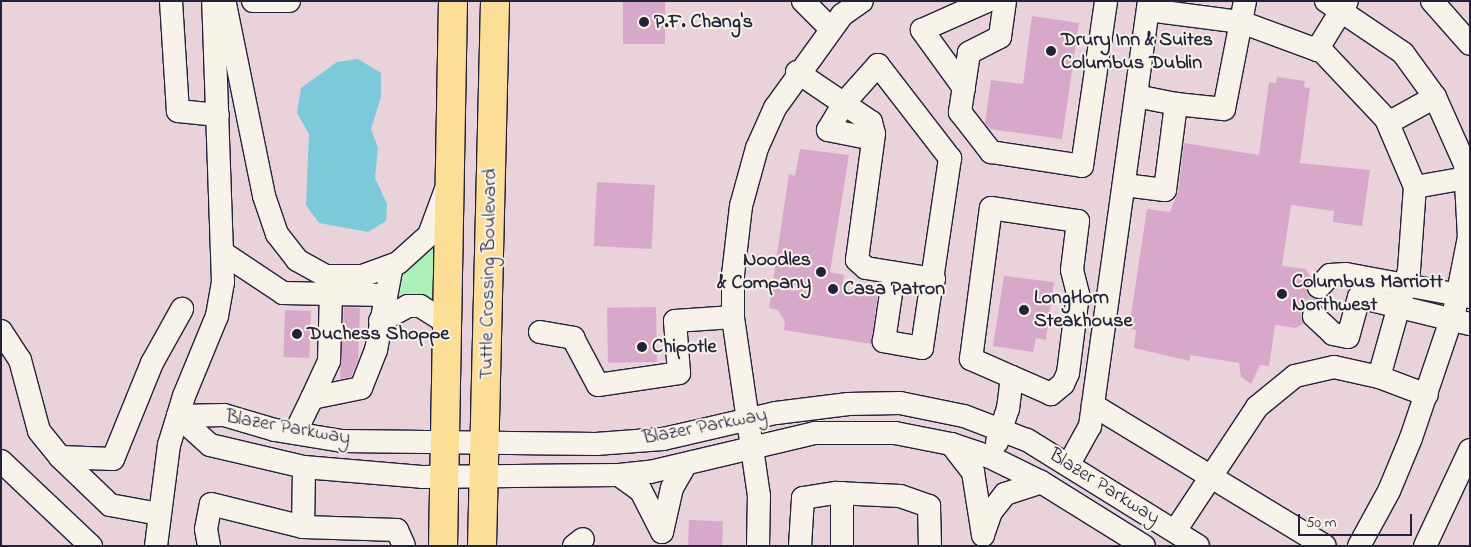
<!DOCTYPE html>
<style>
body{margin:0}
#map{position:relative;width:1471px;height:547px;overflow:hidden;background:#f1e4e2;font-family:"Indie Flower",sans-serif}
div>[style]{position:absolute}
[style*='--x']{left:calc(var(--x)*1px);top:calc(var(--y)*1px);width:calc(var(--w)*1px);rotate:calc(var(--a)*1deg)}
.built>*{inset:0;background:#e9d2da;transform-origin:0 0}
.green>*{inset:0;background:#adefb8}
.water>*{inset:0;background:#7cc9db}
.building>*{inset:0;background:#d7a8c9;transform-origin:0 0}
.minor-tunnel>*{height:22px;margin-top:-11px;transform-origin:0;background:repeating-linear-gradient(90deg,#c8bdc1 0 22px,transparent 0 33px)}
.roads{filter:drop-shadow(1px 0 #22223b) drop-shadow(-1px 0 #22223b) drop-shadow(0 1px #22223b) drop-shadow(0 -1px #22223b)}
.minor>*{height:22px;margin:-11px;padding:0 11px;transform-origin:11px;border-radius:11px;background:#f7f3e8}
.major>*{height:28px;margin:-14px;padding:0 14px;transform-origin:14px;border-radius:14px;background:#fdde96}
.dots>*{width:14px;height:14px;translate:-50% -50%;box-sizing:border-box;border:2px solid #f7f3e8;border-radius:50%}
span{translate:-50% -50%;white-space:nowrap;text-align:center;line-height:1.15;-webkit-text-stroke:4px #f7f3e8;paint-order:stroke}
.poi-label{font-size:20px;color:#22223b;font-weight:700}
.left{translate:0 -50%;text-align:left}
.right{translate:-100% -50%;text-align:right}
.street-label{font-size:20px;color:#22223b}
.frame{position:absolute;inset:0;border:2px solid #22223b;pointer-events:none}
.scale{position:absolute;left:1298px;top:514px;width:114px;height:22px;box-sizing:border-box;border:2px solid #22223b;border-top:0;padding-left:6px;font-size:15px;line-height:18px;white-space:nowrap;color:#22223b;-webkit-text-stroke:4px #f7f3e8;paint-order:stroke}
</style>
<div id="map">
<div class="built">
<div style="left:1px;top:1px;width:1469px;height:545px"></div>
</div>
<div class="green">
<div style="clip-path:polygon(435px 232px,437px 305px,396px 306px,395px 286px,400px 275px)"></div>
</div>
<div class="water">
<div style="clip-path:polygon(358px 59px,381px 73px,381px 97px,371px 129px,378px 148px,375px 178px,387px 204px,386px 221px,368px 232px,319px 223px,306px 205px,309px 134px,297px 113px,301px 88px,337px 62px)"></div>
</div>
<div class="building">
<div style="left:623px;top:1px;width:42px;height:43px"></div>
<div style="clip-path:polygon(1032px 16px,1079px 23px,1062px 139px,990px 129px,985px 123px,991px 80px,1023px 84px)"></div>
<div style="clip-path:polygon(1277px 77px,1305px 81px,1304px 87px,1310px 88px,1300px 163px,1370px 170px,1362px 226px,1333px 222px,1334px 211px,1291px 205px,1282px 266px,1305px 269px,1311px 277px,1307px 291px,1316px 300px,1326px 298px,1325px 308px,1317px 303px,1305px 307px,1301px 313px,1304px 323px,1296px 328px,1275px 325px,1269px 366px,1260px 365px,1251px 384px,1241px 377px,1239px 363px,1190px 355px,1190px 361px,1134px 348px,1136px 330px,1129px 328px,1147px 209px,1170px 212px,1178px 192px,1184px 143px,1259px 155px,1269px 82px,1276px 83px)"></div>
<div style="clip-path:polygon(800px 149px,849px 155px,830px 272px,844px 275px,842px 289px,878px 292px,871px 344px,784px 330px,785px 322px,778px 310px,769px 308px,789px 174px,795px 176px)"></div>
<div style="left:597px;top:182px;width:58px;height:64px;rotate:3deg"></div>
<div style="clip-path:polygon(1004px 276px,1054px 282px,1046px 340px,1036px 338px,1033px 352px,993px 346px)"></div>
<div style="clip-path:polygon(344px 307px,360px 308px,358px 360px,351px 377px,340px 379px)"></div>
<div style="left:656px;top:307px;width:55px;height:49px;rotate:89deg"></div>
<div style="left:285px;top:310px;width:26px;height:47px;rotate:2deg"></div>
<div style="left:689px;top:520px;width:34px;height:26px;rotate:2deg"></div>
</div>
<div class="minor-tunnel">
<div style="--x:1314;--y:316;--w:29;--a:-80"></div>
</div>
<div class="roads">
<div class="minor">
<div style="--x:171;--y:1;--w:110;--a:86.4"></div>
<div style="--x:178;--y:111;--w:40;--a:5.7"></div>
<div style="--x:253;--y:1;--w:36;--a:0"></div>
<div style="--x:803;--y:1;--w:40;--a:45"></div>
<div style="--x:1005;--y:1;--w:36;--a:98"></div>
<div style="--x:1000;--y:37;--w:35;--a:153"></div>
<div style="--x:969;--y:53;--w:60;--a:98.7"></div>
<div style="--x:960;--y:112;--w:51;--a:52.2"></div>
<div style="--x:991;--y:152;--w:92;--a:8.7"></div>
<div style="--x:1082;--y:166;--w:167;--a:-81.7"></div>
<div style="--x:1326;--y:1;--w:93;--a:34"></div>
<div style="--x:1403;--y:53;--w:54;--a:54"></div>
<div style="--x:1435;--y:97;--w:73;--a:65.9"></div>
<div style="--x:1465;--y:164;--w:73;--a:86.9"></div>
<div style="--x:1469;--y:237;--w:72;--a:101.2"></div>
<div style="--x:1455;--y:308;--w:137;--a:108.7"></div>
<div style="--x:1411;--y:438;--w:57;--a:112.5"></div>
<div style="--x:1389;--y:491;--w:63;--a:118.6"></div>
<div style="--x:1432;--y:1;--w:57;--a:48.5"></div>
<div style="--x:225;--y:4;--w:196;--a:78.5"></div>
<div style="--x:264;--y:196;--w:40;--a:71.1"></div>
<div style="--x:277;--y:234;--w:33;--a:52"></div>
<div style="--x:297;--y:260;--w:33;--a:29"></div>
<div style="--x:326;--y:276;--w:36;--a:0"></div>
<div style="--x:362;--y:276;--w:38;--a:-20"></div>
<div style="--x:398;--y:263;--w:42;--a:-42.1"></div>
<div style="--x:429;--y:235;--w:49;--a:-69.7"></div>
<div style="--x:1148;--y:10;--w:94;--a:7.4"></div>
<div style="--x:1241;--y:22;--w:81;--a:20.2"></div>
<div style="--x:1317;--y:50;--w:57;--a:-58.5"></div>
<div style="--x:797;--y:72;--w:89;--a:34"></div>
<div style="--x:871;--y:122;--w:12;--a:76"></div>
<div style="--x:874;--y:134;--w:127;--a:97.7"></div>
<div style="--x:857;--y:260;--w:12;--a:42"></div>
<div style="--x:866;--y:268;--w:69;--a:9.2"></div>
<div style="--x:964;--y:88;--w:72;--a:-125.9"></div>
<div style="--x:922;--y:30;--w:71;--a:-24"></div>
<div style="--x:1136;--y:96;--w:41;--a:11.3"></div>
<div style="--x:1388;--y:123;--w:54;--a:-29"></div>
<div style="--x:873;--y:139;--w:46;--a:-168.7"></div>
<div style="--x:828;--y:130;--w:31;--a:-59"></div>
<div style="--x:844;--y:103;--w:51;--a:-48.2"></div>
<div style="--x:878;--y:65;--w:118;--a:52.3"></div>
<div style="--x:950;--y:158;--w:192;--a:98.4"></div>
<div style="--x:922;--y:348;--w:39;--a:-170"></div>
<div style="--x:884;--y:341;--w:69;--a:-81.6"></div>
<div style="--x:1124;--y:185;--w:41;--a:7"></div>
<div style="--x:1165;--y:190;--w:87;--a:-82.7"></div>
<div style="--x:1176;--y:104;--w:48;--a:5.9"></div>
<div style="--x:1224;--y:109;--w:110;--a:-79"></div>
<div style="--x:1415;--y:187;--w:52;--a:-10"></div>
<div style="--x:223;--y:253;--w:72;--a:33.7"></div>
<div style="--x:283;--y:293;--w:101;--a:1.1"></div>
<div style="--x:1319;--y:287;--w:16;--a:-47"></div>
<div style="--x:1330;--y:275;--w:16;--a:-4"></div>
<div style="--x:1346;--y:274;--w:126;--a:10.5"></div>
<div style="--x:1314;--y:316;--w:26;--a:43"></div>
<div style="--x:1333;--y:334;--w:15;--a:11"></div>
<div style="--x:1348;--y:337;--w:41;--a:-74.6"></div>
<div style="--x:1359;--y:297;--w:114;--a:13.7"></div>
<div style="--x:380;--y:321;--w:32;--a:-28"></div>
<div style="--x:408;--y:306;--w:12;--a:0"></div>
<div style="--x:420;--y:306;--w:31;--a:32"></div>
<div style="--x:1;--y:331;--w:35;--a:57"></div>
<div style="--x:20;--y:360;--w:73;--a:75"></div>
<div style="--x:39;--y:431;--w:33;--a:51"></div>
<div style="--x:60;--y:457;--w:69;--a:43.8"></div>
<div style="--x:110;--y:505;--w:50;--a:10.4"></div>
<div style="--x:540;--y:332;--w:34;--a:10"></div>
<div style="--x:573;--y:338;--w:53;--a:62"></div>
<div style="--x:598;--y:385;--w:82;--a:-8.4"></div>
<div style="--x:679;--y:373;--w:52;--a:-94.4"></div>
<div style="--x:675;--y:321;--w:58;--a:-3.9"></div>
<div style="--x:1379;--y:377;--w:51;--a:20.6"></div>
<div style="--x:312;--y:398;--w:41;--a:-65.3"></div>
<div style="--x:329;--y:361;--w:66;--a:-88.3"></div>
<div style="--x:1093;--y:405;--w:271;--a:31.3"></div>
<div style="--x:178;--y:416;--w:46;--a:-1.2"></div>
<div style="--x:224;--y:415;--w:53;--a:16.4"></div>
<div style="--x:275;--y:430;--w:68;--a:9.3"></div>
<div style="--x:342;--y:441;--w:254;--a:0.7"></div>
<div style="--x:596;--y:444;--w:67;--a:-4.3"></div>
<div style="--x:663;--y:439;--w:116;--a:-13"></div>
<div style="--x:776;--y:413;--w:73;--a:-7.1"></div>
<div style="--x:848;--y:404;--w:52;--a:-1.1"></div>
<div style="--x:900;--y:403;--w:65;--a:11.5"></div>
<div style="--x:964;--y:416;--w:67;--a:20.9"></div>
<div style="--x:1027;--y:440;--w:201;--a:31.8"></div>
<div style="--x:178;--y:416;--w:43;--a:42.2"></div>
<div style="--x:210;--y:445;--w:97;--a:13.2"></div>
<div style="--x:304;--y:467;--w:118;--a:4.8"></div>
<div style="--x:422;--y:477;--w:197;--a:-0.6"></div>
<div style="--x:619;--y:475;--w:31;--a:-6"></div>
<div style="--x:650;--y:472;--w:170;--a:-13.3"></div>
<div style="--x:815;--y:433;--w:80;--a:0"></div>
<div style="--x:895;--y:433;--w:57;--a:11.1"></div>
<div style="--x:951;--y:444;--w:41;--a:18.4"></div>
<div style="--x:990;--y:457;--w:57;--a:26.1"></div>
<div style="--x:1041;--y:482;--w:121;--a:31.9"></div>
<div style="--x:295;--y:433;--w:39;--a:-64"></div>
<div style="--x:312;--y:398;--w:50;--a:-11.5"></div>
<div style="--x:361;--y:388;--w:41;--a:-68.5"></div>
<div style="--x:376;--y:350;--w:86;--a:-79.3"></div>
<div style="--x:997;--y:442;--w:35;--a:-72"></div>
<div style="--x:1008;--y:409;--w:32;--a:-83"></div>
<div style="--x:1012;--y:377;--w:45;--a:-156.3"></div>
<div style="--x:971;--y:359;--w:152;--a:-82.5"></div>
<div style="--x:991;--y:208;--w:88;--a:8.5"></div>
<div style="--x:1078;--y:221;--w:49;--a:97"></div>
<div style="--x:1072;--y:270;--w:25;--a:76"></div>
<div style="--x:1078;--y:294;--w:80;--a:97.2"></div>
<div style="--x:1068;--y:373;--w:12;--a:114"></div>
<div style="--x:1063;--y:384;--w:16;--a:140"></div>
<div style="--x:1051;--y:394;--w:43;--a:-156.4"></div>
<div style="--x:951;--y:444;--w:36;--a:52"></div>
<div style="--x:973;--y:472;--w:64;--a:81"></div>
<div style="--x:60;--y:457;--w:53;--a:2.2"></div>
<div style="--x:113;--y:459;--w:104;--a:-67.9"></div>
<div style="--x:152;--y:363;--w:62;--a:-60.9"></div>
<div style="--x:1;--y:461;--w:124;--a:43.4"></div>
<div style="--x:1069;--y:464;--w:43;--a:-61.1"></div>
<div style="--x:1090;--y:426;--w:429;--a:-82.1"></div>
<div style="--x:619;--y:475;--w:27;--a:36"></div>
<div style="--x:641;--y:491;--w:46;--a:62.9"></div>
<div style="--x:303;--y:527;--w:60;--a:-89"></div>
<div style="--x:1175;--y:531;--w:149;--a:-56.5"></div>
<div style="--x:1257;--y:407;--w:49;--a:-39.2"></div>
<div style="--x:1295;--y:376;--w:40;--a:-13"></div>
<div style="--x:1334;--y:367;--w:46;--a:12.5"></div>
<div style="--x:1379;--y:377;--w:111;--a:-74.3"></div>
<div style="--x:1409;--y:270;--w:83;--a:-85.9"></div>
<div style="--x:1415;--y:187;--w:74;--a:-113.1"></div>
<div style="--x:1386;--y:119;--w:98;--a:-133.3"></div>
<div style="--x:662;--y:532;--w:45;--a:-77.2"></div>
<div style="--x:672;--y:488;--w:28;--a:-60"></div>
<div style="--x:983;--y:535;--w:24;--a:-71"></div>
<div style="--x:991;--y:512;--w:23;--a:-52"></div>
<div style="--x:1005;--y:494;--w:38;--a:-18"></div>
<div style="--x:156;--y:546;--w:102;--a:-82.7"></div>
<div style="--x:169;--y:445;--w:51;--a:-73"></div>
<div style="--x:184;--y:396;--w:87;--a:-67.6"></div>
<div style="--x:217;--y:316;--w:35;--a:-80"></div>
<div style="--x:223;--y:282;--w:281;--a:-92"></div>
<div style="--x:209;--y:546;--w:17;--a:-100"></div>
<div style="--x:206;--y:529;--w:25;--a:-79"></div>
<div style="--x:211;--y:504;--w:95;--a:14"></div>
<div style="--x:303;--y:527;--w:94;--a:1.8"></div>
<div style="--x:397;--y:530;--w:17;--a:66"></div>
<div style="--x:574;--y:546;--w:11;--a:-38"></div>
<div style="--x:758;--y:546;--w:50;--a:-88.9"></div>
<div style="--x:759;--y:496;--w:181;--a:-98.3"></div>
<div style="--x:733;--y:317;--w:42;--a:-90"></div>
<div style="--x:733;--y:275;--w:69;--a:-83.4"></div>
<div style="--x:741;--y:206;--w:60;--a:-74.6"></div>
<div style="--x:757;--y:148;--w:44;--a:-65.8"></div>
<div style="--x:775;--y:108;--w:115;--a:-54.2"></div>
<div style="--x:842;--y:15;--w:24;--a:-35"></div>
<div style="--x:800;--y:546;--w:48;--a:-86.4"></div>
<div style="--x:803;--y:498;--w:33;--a:-9"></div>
<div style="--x:836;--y:493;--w:64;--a:2.7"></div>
<div style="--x:900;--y:496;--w:31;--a:19"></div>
<div style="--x:929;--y:506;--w:40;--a:88.6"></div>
<div style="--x:842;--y:546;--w:53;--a:-90"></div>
<div style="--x:1425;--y:546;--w:106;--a:-64.9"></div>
</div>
<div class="major">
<div style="--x:443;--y:546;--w:545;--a:-88.95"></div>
<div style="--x:482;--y:546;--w:545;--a:-88.63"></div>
</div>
</div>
<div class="dots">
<div style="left:644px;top:22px;background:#22223b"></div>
<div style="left:1051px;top:51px;background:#22223b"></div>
<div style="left:821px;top:272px;background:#22223b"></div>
<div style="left:833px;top:289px;background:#22223b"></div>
<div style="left:1282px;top:294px;background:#22223b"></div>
<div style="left:1024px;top:310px;background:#22223b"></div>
<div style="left:297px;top:334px;background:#22223b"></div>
<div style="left:642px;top:347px;background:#22223b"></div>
</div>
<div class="poi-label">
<span class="left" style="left:654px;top:22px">P.F. Chang's</span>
<span class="left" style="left:1061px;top:52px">Drury Inn &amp; Suites<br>Columbus Dublin</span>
<span class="right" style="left:811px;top:272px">Noodles<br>&amp; Company</span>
<span class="left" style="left:1292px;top:294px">Columbus Marriott<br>Northwest</span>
<span class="left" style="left:843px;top:289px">Casa Patron</span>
<span class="left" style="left:1034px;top:310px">LongHorn<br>Steakhouse</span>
<span class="left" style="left:307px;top:334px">Duchess Shoppe</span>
<span class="left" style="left:652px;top:347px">Chipotle</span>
</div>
<div class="street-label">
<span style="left:489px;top:274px;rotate:-89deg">Tuttle Crossing Boulevard</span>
<span style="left:705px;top:427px;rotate:-11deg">Blazer Parkway</span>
<span style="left:288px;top:428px;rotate:10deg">Blazer Parkway</span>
<span style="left:1104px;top:487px;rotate:32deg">Blazer Parkway</span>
</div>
<div class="frame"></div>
<div class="scale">50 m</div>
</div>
